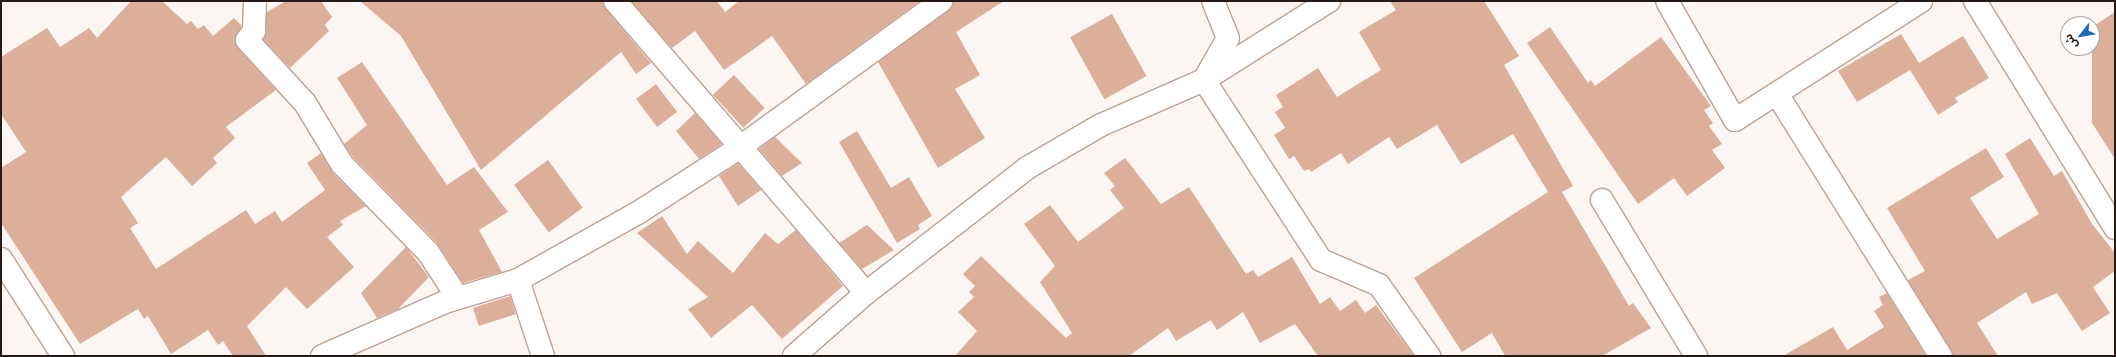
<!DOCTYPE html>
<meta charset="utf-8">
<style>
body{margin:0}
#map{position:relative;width:2116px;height:357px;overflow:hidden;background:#fcf6f3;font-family:"Public Sans","Noto Sans Arabic",sans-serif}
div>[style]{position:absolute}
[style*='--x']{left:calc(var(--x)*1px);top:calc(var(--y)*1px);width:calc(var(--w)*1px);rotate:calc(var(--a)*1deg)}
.building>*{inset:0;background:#dcaf9b;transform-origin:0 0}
.roads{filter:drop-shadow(1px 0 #bfa193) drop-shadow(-1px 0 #bfa193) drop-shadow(0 1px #bfa193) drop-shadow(0 -1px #bfa193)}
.minor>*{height:22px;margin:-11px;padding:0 11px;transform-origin:11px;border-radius:11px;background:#fff}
span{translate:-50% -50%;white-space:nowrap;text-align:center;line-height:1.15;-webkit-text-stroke:3px #fff;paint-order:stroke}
.frame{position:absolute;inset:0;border:2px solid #251a15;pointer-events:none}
.north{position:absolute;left:2060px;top:16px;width:40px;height:40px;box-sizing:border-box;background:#fff;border:1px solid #a8a3a1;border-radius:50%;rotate:239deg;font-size:11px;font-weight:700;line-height:16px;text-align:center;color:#251a15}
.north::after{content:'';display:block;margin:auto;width:14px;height:18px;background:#1e68b8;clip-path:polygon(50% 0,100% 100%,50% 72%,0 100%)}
</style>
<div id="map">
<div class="building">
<div style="clip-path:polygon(131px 1px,162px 1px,187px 24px,191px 21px,198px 29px,204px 25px,213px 36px,234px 18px,242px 26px,235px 38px,238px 48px,276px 90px,226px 127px,235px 138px,213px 158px,217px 163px,192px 186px,166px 157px,121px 197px,138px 223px,130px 228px,156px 269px,246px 210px,255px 224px,275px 211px,282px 222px,325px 190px,307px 163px,321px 153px,333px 173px,366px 206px,340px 221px,343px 225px,327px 237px,354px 267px,307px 309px,286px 287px,247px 326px,266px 356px,233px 356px,223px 341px,218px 345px,208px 330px,171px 354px,148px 316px,144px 319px,138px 309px,80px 344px,1px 223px,1px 168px,26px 152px,1px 114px,1px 57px,47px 28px,60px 47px,89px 28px,97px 38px)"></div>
<div style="clip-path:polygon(286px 1px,321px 1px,332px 17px,325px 25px,329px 31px,290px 68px,263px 39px,267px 12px)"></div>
<div style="clip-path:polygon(360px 1px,603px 1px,606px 9px,651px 63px,636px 74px,621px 52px,481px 170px,401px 36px)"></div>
<div style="clip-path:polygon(631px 1px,717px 1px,725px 12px,739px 1px,920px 1px,806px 84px,772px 36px,724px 70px,695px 31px,672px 48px)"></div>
<div style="clip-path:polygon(953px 1px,1004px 1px,956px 32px,980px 75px,955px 89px,985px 138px,938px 168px,878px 62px,948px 11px)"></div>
<div style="clip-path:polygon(1390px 1px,1484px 1px,1519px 56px,1504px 65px,1573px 186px,1562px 192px,1629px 306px,1633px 303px,1651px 328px,1602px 356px,1505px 356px,1492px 333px,1462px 352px,1414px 278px,1548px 192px,1513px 134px,1461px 164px,1437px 125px,1397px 149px,1389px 137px,1348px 164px,1341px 153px,1311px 172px,1309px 169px,1304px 171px,1294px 156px,1289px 159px,1274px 135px,1285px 128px,1275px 112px,1283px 107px,1276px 95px,1318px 68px,1337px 97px,1381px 70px,1359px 32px,1396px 10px)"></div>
<div style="clip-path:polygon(2115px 12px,2115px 159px,2092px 123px,2092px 27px)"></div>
<div style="left:1112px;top:14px;width:71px;height:48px;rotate:61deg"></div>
<div style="clip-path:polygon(1550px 27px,1588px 83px,1591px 80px,1595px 86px,1661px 37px,1711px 106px,1704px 110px,1713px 123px,1709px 126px,1722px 144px,1712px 150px,1725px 168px,1687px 196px,1674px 178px,1638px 204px,1527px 43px)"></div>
<div style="clip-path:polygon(1901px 34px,1919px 63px,1963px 36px,1989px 78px,1955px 98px,1958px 102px,1938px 115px,1910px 70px,1857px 102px,1838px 71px)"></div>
<div style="clip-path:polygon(362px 62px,447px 185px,474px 167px,508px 212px,479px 230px,502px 272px,463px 283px,437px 243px,352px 156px,344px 144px,367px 125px,337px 78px)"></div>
<div style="left:734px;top:75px;width:45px;height:29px;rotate:47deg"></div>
<div style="left:656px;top:84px;width:35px;height:25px;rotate:53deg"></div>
<div style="clip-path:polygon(695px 113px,722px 144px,699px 159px,676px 131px)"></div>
<div style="clip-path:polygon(857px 131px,891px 188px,909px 177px,932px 216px,918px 225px,920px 229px,897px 243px,839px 142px)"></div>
<div style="clip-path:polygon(775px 137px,802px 163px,782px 176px,759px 149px)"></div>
<div style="clip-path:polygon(2030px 138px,2054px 176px,2062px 171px,2092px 224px,2115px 253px,2115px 271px,2093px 287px,2110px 313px,2082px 331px,2057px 293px,2032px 304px,2026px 292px,1977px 323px,1998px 356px,1953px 356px,1908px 280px,1925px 271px,1887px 208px,1986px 148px,2004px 177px,1970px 198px,1997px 239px,2039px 214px,2005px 154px)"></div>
<div style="clip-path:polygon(1125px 158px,1161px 204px,1189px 187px,1246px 274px,1253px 270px,1258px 277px,1292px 257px,1320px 304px,1330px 297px,1340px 311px,1356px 300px,1365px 313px,1376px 305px,1414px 356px,1318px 356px,1295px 324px,1260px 343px,1243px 312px,1217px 330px,1211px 320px,1176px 341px,1168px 328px,1129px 356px,955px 356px,977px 331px,958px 312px,974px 297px,969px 292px,975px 286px,963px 274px,981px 256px,1066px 338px,1072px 333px,1040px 282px,1055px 266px,1024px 224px,1050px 205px,1078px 242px,1124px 208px,1110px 190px,1115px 186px,1104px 173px)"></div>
<div style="left:548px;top:160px;width:59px;height:42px;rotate:54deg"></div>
<div style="clip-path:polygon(738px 163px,761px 190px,738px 206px,719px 176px)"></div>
<div style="clip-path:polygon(662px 216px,687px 254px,698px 241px,733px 273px,765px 233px,778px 244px,796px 230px,843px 286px,782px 339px,752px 305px,711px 338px,688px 309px,708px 297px,637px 233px)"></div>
<div style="clip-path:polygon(867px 225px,894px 250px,862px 269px,839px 243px)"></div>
<div style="clip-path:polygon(406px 247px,429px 277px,398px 309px,377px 318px,361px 293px)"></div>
<div style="clip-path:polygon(1887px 293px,1926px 356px,1783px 356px,1833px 327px,1847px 350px,1884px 327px,1874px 311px,1883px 305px,1879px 297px)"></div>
<div style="left:510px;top:296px;width:19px;height:39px;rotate:72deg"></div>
</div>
<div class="roads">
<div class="minor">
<div style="--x:255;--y:1;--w:30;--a:92"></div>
<div style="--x:254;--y:31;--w:11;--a:128"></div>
<div style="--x:247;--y:40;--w:86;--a:47.4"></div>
<div style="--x:305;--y:103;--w:71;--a:58.8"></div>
<div style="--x:342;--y:164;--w:123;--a:45.7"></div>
<div style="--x:428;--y:252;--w:55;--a:56.9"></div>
<div style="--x:615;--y:1;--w:385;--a:49.3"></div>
<div style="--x:1213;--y:1;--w:40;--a:68"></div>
<div style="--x:1228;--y:38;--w:48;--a:119.7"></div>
<div style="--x:1204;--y:80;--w:215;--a:57"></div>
<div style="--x:1321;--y:260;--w:63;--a:23.3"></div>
<div style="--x:1379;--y:285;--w:87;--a:54.8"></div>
<div style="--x:1667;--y:1;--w:137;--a:60.3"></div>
<div style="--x:1735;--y:120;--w:221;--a:-32.6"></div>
<div style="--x:1975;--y:1;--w:267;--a:58.3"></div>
<div style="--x:1777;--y:94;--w:309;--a:58"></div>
<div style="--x:1602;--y:200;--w:182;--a:58.9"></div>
<div style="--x:1;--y:259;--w:115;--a:57.4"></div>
<div style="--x:518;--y:280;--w:80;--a:71.8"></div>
<div style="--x:322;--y:356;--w:134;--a:-23.7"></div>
<div style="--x:445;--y:302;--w:76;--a:-16.8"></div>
<div style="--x:518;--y:280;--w:139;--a:-29.3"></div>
<div style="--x:639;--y:212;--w:119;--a:-32.6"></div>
<div style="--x:739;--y:148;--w:250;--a:-36"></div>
<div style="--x:794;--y:356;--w:96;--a:-41.2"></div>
<div style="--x:866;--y:293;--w:204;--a:-37.8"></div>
<div style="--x:1027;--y:168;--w:86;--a:-30.2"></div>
<div style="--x:1101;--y:125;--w:112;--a:-23.6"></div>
<div style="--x:1204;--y:80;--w:148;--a:-32.3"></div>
</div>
</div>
<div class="frame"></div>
<div class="north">ش</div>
</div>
